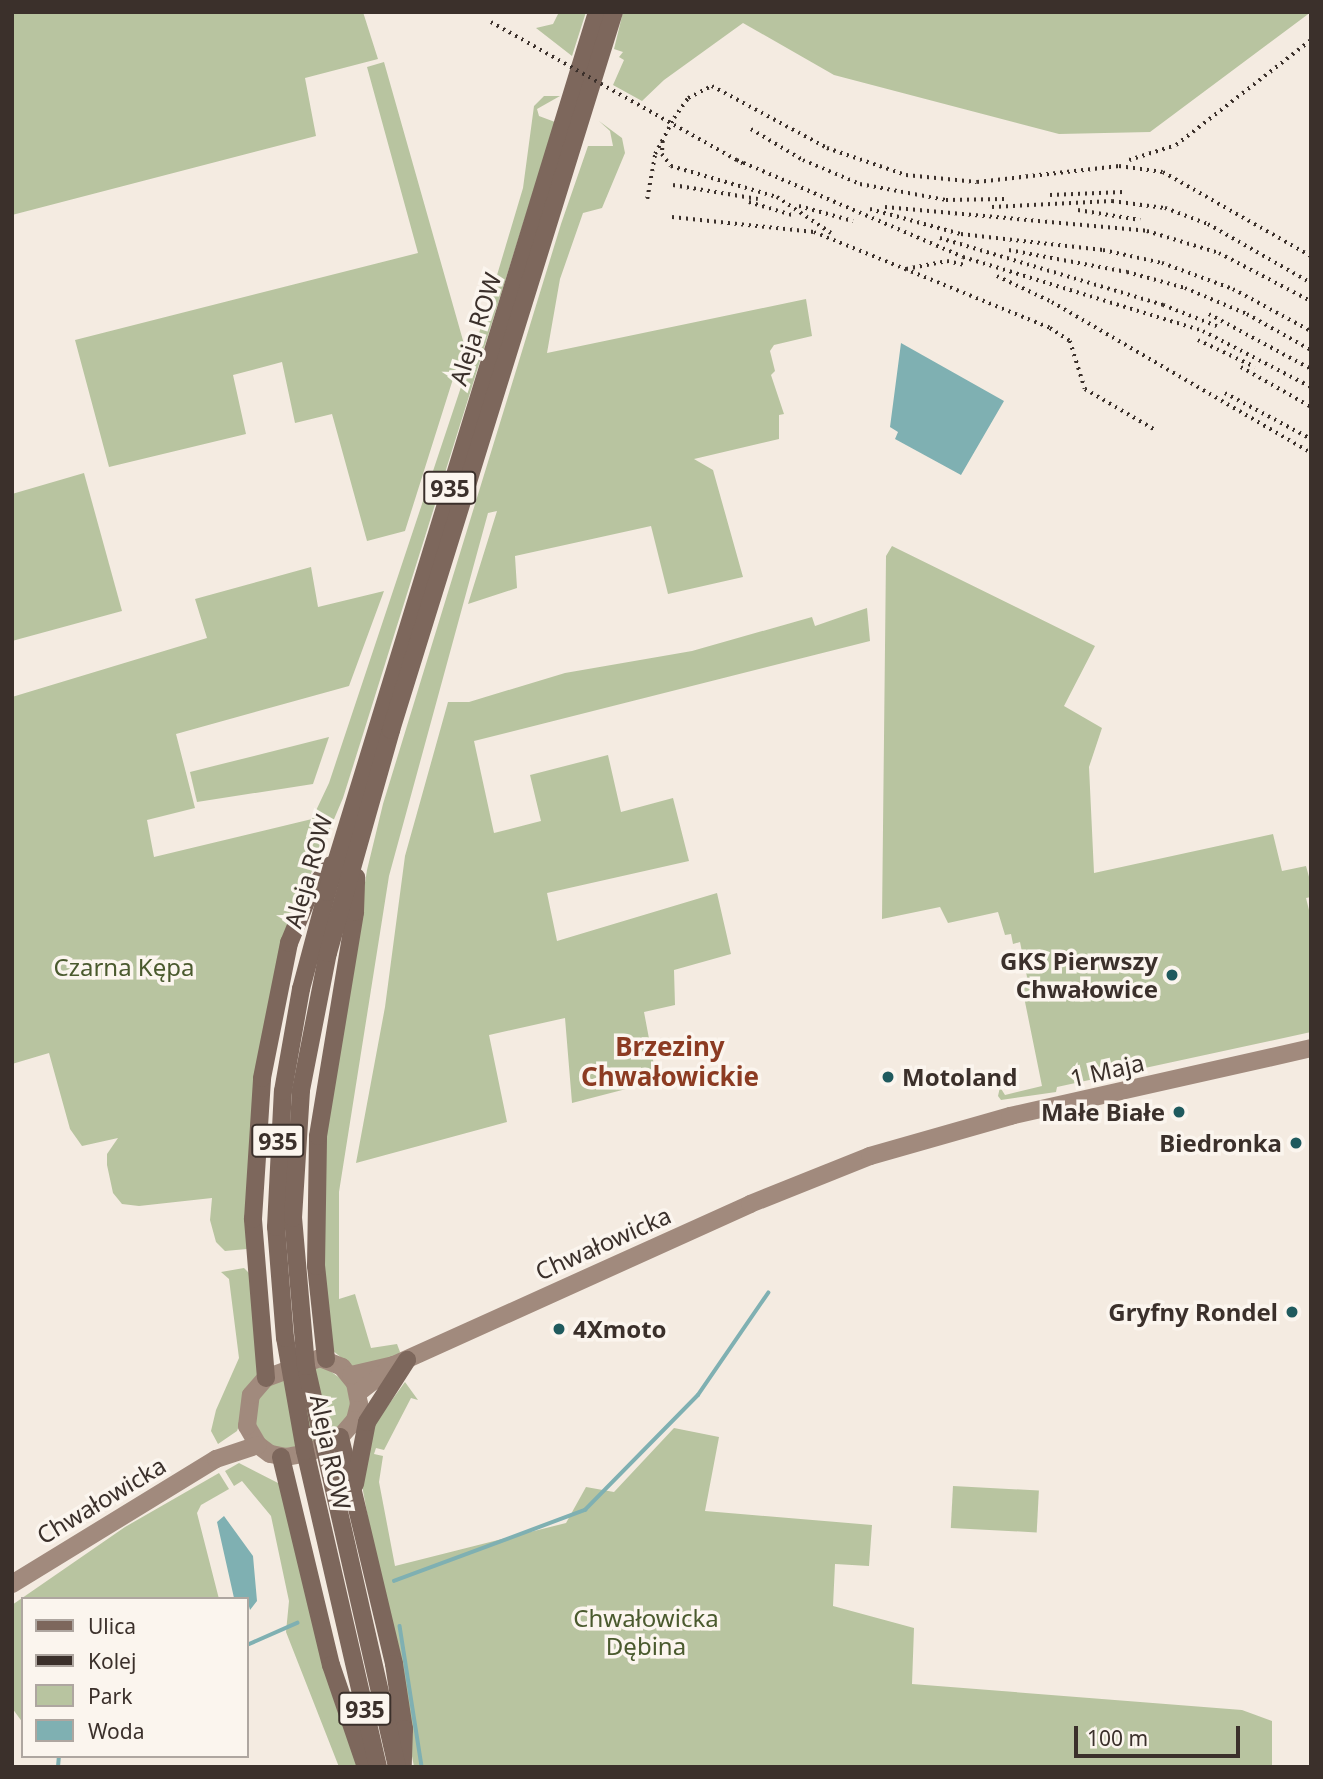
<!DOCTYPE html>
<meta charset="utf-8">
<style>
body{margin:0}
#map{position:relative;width:1323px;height:1779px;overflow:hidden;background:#f4ebe1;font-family:"Noto Sans",sans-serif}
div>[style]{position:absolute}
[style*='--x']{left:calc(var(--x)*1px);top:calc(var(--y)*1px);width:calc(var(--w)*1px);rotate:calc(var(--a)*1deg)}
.green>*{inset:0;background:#b8c4a0;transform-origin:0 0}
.water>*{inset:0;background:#7fb0b2}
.stream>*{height:3.5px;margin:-1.75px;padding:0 1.75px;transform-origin:1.75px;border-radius:1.75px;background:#7fb0b2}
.secondary>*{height:18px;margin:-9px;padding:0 9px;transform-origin:9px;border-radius:9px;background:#a18a7d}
.primary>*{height:18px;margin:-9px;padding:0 9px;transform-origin:9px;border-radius:9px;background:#7d675c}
.rail>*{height:3.5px;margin-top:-1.75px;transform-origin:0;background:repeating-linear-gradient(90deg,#3b302b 0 2px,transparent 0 7px)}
.dots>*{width:19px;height:19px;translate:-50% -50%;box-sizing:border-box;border:4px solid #fbf5ee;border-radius:50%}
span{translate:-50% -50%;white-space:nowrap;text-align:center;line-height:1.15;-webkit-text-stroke:7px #fbf5ee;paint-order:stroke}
.shield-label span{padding:2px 5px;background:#fbf5ee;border:2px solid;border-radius:5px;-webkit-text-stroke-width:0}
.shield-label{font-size:23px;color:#3b302b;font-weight:700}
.street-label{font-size:24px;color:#3b302b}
.poi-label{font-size:24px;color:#3b302b;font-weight:700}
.right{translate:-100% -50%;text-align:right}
.left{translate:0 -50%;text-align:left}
.park-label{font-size:24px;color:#4a5a2e}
.neighbourhood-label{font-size:26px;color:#8c3b22;font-weight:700}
.frame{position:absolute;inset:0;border:14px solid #3b302b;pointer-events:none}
.legend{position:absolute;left:21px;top:1597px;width:228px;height:161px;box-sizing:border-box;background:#fbf5ee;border:2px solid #aea6a0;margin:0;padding:9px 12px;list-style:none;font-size:21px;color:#3b302b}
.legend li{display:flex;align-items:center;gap:14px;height:35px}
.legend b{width:35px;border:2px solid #aea6a0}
.scale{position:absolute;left:1074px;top:1726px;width:166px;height:32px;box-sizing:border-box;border:4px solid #3b302b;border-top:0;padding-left:9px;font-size:21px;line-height:24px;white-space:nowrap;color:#3b302b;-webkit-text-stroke:5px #fbf5ee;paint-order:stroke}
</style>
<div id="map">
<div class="green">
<div style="clip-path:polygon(12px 12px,363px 12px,378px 59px,305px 78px,316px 136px,12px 215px)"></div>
<div style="clip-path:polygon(559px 12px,586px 12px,572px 56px,536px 28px,553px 24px)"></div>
<div style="clip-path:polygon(623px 12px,1311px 12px,1150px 132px,1059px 134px,834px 75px,743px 23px,664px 80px,642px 101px,613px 85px,624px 60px,619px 57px,623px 52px,614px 49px)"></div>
<div style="clip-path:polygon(384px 62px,464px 344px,405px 531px,367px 541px,332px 414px,295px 423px,282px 362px,233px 375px,246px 434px,109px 467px,75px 340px,418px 253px,367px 67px)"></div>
<div style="clip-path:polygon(544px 96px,560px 96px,537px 109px,539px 116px,555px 122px,343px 798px,292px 918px,247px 1249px,225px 1251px,216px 1242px,210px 1220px,212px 1198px,139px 1206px,122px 1204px,113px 1193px,107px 1165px,107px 1154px,118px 1138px,82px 1146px,70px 1129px,49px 1053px,12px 1064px,12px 697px,207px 638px,195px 599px,311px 567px,318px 607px,384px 591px,349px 686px,176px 734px,195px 808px,147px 820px,154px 857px,312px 819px,329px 783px,486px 312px,523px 188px,534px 106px)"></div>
<div style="clip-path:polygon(599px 121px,622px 138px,625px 153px,602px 208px,583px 213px,560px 279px,547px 353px,806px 299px,812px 336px,774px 345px,770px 351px,775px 371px,771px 375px,784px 414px,779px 415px,779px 439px,694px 459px,713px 470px,743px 577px,668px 594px,651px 526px,515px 556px,517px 588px,468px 604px,497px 511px,488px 513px,389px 876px,339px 1192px,339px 1299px,355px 1294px,371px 1348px,397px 1344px,400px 1352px,397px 1357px,354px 1368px,332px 1350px,326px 1316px,322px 1157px,367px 870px,383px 804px,561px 224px,588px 146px,613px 146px,610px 131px)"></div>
<div style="clip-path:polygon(84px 473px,122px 611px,12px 641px,12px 494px)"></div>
<div style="clip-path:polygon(892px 546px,1095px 646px,1064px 706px,1102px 728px,1089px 767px,1094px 873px,1273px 834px,1282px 871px,1306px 866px,1311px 884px,1311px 897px,1306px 898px,1311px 918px,1311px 1032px,1057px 1087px,1056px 1092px,1001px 1100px,998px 1096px,1000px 1087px,1005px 1095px,1042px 1086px,1023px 992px,1027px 977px,1020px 942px,1013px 944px,1011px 934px,1005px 935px,998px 912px,948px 923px,940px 907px,882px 919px,886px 556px)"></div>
<div style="clip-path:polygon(867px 608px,870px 641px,474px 741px,494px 833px,541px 821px,530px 775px,608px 755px,621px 812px,673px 798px,689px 861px,547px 893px,557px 941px,717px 893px,731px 954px,674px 970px,675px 1005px,644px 1012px,657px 1081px,572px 1103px,565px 1018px,489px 1035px,507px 1122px,356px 1163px,385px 1007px,405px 856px,448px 702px,469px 702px,565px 673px,692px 651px,812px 617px,815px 626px)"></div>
<div style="clip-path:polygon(329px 737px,313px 784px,197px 802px,190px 772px)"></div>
<div style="clip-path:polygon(244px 1268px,249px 1273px,258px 1373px,237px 1431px,218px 1444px,211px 1431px,216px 1410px,239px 1358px,229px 1279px,221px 1272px)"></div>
<div style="clip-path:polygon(323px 1366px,347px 1383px,351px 1409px,343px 1425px,309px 1445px,279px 1449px,266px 1442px,254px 1421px,256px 1400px,270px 1384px)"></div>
<div style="clip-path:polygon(405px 1382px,418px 1400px,411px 1398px,384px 1450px,376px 1448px,374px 1454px,383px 1456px,379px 1482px,395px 1566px,566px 1523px,586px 1487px,614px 1492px,674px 1428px,719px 1437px,705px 1511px,872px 1525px,869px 1566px,835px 1564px,833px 1606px,914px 1628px,912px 1684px,1242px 1710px,1272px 1721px,1272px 1767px,414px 1767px,361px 1480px,376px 1422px)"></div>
<div style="clip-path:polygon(239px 1463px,280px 1484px,358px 1767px,339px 1767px,328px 1739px,286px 1632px,289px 1601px,271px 1516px,242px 1481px,234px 1486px,225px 1471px)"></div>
<div style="clip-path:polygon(219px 1473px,229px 1489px,201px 1505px,197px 1513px,219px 1599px,23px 1599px,23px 1723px,12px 1708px,12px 1605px,125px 1527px)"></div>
<div style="left:953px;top:1486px;width:86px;height:42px;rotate:3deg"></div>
</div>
<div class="water">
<div style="clip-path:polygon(901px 343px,1004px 401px,961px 475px,895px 439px,898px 432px,890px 427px)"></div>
<div style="clip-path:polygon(224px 1516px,253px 1556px,257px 1601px,250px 1610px,247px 1599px,234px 1598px,217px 1522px)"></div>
</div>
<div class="stream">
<div style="--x:394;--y:1581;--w:204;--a:-20.4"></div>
<div style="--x:585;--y:1510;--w:161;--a:-45.5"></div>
<div style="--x:698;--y:1395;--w:124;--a:-55.5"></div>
<div style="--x:400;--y:1626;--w:143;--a:81.1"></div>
<div style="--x:247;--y:1645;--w:55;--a:-23.7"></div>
<div style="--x:58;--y:1767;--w:11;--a:-85"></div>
</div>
<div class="secondary">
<div style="--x:320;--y:1358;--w:24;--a:22"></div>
<div style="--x:342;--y:1367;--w:21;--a:51"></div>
<div style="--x:355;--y:1383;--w:21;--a:79"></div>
<div style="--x:359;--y:1404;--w:16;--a:104"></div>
<div style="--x:355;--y:1420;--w:23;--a:131"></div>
<div style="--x:340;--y:1437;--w:36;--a:153"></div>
<div style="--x:308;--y:1453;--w:22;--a:170"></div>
<div style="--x:286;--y:1457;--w:16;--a:-169"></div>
<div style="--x:270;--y:1454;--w:15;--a:-143"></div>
<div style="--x:258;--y:1445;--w:22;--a:-120"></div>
<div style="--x:247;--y:1426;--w:31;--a:-83"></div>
<div style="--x:251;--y:1395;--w:23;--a:-49"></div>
<div style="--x:266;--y:1378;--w:58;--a:-20.3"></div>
<div style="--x:351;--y:1375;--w:44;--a:-13.1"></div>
<div style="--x:394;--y:1365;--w:391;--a:-24.3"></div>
<div style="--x:750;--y:1204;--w:129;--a:-21.8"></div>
<div style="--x:870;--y:1156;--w:146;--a:-15.9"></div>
<div style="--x:1010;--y:1116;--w:309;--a:-12.7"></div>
<div style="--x:358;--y:1393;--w:46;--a:-37.9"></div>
<div style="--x:12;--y:1584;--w:239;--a:-31.5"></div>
<div style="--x:216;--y:1459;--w:44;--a:-18.4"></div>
</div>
<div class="primary">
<div style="--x:326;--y:1359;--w:94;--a:-96.1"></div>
<div style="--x:316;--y:1266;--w:130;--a:-89.1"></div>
<div style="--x:318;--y:1136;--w:227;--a:-80.6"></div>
<div style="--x:355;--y:912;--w:35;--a:-88"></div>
<div style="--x:266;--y:1378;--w:160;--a:-94.7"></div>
<div style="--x:253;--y:1219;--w:141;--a:-86.3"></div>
<div style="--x:262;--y:1078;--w:138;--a:-78.7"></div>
<div style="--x:289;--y:943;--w:55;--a:-67.6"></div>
<div style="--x:310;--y:892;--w:34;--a:-52"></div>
<div style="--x:340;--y:1437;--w:233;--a:76.6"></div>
<div style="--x:394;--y:1664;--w:66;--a:81.3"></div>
<div style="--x:404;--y:1729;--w:37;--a:92"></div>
<div style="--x:281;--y:1457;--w:214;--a:76.5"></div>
<div style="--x:331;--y:1665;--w:108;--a:71.1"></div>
<div style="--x:355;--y:1484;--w:63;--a:-79"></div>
<div style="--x:367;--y:1422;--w:74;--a:-57.2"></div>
<div style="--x:378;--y:1767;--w:324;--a:-103"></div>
<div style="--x:305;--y:1451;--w:115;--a:-100"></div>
<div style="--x:285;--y:1338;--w:111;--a:-94.6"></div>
<div style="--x:276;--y:1227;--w:136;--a:-87.1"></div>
<div style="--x:283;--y:1091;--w:104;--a:-80"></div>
<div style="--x:301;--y:989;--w:100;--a:-75"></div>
<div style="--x:327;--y:892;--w:920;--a:-72.94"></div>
<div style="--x:397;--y:1767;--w:411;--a:-102.8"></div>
<div style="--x:306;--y:1366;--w:149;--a:-95"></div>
<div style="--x:293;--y:1218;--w:128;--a:-86.4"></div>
<div style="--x:301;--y:1090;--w:140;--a:-78.9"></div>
<div style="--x:328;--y:953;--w:232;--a:-74.2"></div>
<div style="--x:391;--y:730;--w:752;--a:-72.75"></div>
</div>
<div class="rail">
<div style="--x:491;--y:22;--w:290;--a:29.3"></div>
<div style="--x:751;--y:129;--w:61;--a:30.8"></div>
<div style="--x:803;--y:160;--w:62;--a:22.8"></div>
<div style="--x:860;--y:184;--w:87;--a:10.5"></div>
<div style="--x:946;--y:200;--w:58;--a:-1"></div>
<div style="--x:663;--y:141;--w:13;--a:94"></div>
<div style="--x:662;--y:154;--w:15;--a:53"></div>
<div style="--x:671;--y:166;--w:110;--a:16.3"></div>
<div style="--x:777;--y:197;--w:65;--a:33.7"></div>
<div style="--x:737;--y:160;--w:246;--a:23.2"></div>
<div style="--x:963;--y:257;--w:251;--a:17.1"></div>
<div style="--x:1203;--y:331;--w:122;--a:27.4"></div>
<div style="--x:1129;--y:160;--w:49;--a:-17.7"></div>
<div style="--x:1176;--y:145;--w:171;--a:-37.9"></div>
<div style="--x:673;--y:185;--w:86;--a:9.4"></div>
<div style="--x:1050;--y:195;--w:73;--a:-2.4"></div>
<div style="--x:647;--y:199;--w:46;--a:-79.9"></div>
<div style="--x:655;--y:154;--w:41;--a:-62.2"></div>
<div style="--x:674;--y:118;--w:24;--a:-55"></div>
<div style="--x:688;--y:98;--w:27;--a:-27"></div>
<div style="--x:712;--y:86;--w:131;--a:28.3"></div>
<div style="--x:827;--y:148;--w:83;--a:18.9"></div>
<div style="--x:906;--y:175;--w:71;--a:5.6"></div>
<div style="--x:977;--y:182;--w:143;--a:-6.4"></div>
<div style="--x:1119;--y:166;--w:44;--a:7.8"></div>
<div style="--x:1163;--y:172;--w:170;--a:29.6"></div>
<div style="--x:749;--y:202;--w:48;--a:16.9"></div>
<div style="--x:799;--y:206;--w:56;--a:15.5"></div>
<div style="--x:885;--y:207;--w:263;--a:5.2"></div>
<div style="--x:1147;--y:231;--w:75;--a:17"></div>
<div style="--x:1219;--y:253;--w:104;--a:27.6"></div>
<div style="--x:992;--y:207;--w:120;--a:-2.9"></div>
<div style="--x:1112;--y:201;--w:53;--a:7.5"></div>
<div style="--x:1165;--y:208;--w:46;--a:20.4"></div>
<div style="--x:1208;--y:224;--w:119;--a:29.8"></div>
<div style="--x:870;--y:209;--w:94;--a:15.4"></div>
<div style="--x:961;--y:234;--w:143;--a:6.4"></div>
<div style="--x:1103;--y:250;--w:60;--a:12.4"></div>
<div style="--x:1162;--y:263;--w:76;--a:20.1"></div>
<div style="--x:1233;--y:289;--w:89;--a:28.3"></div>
<div style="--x:1078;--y:210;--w:63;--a:9.2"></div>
<div style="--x:672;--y:217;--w:143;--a:6"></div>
<div style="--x:814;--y:232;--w:255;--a:22.1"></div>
<div style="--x:1050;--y:328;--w:24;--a:33"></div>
<div style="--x:1070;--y:341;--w:50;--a:72.6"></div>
<div style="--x:1085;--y:389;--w:83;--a:30.3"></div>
<div style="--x:940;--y:238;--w:233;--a:16.7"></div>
<div style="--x:1163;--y:305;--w:58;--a:21.3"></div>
<div style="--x:1009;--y:250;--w:120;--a:10.6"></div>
<div style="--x:1127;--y:272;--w:60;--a:15.4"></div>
<div style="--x:1185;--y:288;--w:67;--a:22.8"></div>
<div style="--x:1247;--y:314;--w:73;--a:29.4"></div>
<div style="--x:906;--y:269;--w:42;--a:-11"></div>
<div style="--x:947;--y:261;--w:17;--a:13"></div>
<div style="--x:997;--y:276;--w:61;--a:25.3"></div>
<div style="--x:1052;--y:302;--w:300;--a:30.2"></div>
<div style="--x:1209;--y:314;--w:116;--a:28.3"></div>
<div style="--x:1198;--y:340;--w:63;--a:25.3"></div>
<div style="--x:1241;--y:367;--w:81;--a:29.7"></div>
<div style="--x:1225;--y:393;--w:98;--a:28.1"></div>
</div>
<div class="dots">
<div style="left:1172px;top:975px;background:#1f5a5e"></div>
<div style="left:888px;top:1077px;background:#1f5a5e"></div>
<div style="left:1179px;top:1112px;background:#1f5a5e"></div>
<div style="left:1296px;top:1143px;background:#1f5a5e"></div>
<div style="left:1292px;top:1312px;background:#1f5a5e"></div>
<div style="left:559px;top:1329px;background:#1f5a5e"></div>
</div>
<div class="shield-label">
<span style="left:450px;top:488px">935</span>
<span style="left:278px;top:1141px">935</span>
<span style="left:365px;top:1709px">935</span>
</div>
<div class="street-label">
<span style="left:475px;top:329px;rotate:-72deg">Aleja ROW</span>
<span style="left:308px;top:871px;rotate:-74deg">Aleja ROW</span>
<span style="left:1107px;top:1070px;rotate:-13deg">1 Maja</span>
<span style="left:603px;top:1243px;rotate:-24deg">Chwałowicka</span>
<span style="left:331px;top:1452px;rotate:78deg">Aleja ROW</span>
<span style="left:101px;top:1500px;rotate:-31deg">Chwałowicka</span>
</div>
<div class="poi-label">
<span class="right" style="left:1158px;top:975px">GKS Pierwszy<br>Chwałowice</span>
<span class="left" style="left:902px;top:1077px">Motoland</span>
<span class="right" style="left:1165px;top:1112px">Małe Białe</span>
<span class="right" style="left:1282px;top:1143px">Biedronka</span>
<span class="right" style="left:1278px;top:1312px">Gryfny Rondel</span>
<span class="left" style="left:573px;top:1329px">4Xmoto</span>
</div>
<div class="park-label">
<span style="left:124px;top:967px">Czarna Kępa</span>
<span style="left:646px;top:1632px">Chwałowicka<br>Dębina</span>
</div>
<div class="neighbourhood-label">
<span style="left:670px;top:1062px">Brzeziny<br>Chwałowickie</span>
</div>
<div class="frame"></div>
<ul class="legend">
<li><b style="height:9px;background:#7d675c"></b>Ulica</li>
<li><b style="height:9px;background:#3b302b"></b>Kolej</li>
<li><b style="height:19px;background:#b8c4a0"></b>Park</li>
<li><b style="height:19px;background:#7fb0b2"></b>Woda</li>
</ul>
<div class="scale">100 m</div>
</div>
